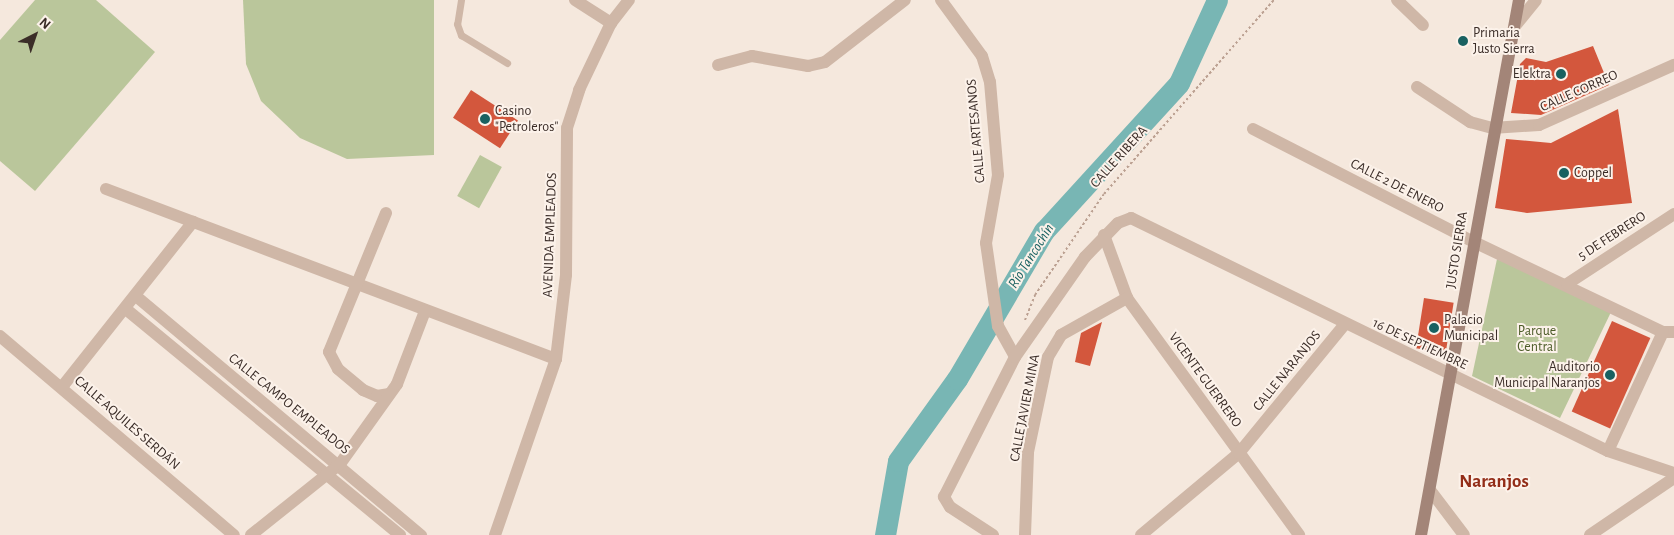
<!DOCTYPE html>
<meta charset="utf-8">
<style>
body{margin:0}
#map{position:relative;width:1674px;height:535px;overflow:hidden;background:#f5e8dd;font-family:"Alegreya Sans",sans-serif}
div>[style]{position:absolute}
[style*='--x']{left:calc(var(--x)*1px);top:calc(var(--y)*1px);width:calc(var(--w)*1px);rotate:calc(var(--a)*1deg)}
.green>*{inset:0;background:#bac69b;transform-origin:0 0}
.river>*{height:21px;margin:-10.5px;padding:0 10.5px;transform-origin:10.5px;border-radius:10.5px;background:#78b6b4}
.building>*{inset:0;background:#d3573d;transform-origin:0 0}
.path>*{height:2px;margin-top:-1px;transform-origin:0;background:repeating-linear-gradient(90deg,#bba091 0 2.5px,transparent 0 5px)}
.service>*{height:7px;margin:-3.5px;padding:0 3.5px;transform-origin:3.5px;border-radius:3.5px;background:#cfb7a7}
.minor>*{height:12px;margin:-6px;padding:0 6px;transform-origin:6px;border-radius:6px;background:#cfb7a7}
.tertiary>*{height:12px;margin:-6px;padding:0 6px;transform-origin:6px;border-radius:6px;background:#cfb7a7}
.secondary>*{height:12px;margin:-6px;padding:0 6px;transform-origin:6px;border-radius:6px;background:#a38578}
.dots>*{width:14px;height:14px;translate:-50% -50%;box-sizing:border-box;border:2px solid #fcf2ea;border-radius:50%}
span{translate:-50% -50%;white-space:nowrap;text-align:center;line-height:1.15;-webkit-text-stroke:4px #fcf2ea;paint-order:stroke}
.poi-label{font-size:14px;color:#3b2d28}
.left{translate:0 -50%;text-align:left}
.right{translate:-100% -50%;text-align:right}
.street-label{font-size:14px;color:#3b2d28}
.park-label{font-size:14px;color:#4d5c29}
.water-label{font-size:15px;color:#196161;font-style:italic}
.district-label{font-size:19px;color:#932d18;font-weight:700}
.north{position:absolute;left:10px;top:10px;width:50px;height:50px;-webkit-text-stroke:4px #fcf2ea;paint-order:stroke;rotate:41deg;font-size:14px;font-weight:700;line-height:20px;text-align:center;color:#3b2d28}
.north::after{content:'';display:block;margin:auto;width:18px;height:22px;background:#3b2d28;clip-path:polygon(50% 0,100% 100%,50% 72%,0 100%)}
</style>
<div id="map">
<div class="green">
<div style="clip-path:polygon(35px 0,96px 0,155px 52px,35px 191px,0 161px,0 40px)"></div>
<div style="clip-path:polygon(243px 0,434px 0,434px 155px,347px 159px,300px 138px,261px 101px,246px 64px)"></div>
<div style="left:480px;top:155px;width:25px;height:47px;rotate:29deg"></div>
<div style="clip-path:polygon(1497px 259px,1612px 310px,1560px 418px,1472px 376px)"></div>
</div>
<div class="river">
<div style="--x:885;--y:535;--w:75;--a:-80"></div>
<div style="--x:898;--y:461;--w:101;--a:-54.3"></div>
<div style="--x:957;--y:379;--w:172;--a:-59.6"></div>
<div style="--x:1044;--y:231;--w:200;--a:-47.6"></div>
<div style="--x:1179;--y:83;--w:91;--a:-65.4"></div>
</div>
<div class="building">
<div style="clip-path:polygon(1593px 46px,1609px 85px,1541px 115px,1511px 113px,1520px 64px,1526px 58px,1546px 62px)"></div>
<div style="left:471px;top:90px;width:56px;height:33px;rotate:33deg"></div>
<div style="clip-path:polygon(1618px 109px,1632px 203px,1527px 213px,1495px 208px,1506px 139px,1551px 143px)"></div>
<div style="left:1424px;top:298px;width:30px;height:51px;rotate:9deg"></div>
<div style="left:1612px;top:321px;width:42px;height:99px;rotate:24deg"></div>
<div style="clip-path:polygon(1102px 322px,1090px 366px,1075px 362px,1081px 333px)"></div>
</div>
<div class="path">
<div style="--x:1025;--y:320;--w:27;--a:-68"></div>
<div style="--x:1035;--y:295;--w:122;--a:-55.7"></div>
<div style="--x:1104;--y:194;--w:258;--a:-48.8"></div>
</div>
<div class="service">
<div style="--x:461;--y:0;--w:24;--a:99"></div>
<div style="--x:457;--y:24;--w:12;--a:70"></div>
<div style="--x:461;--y:35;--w:54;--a:31.3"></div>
</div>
<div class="minor">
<div style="--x:575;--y:0;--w:43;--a:32.6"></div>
<div style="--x:941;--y:0;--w:69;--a:53.8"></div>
<div style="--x:982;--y:56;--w:27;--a:73"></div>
<div style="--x:990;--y:82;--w:93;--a:85.1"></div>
<div style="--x:998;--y:175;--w:69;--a:100"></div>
<div style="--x:986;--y:243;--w:84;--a:81.8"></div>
<div style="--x:998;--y:326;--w:35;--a:61"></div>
<div style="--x:1397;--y:0;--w:36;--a:44"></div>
<div style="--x:1515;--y:26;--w:33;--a:-51"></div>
<div style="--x:718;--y:65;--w:35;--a:-15"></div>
<div style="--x:752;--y:56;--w:57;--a:10.1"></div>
<div style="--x:808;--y:66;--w:17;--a:-13"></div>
<div style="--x:825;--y:62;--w:101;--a:-37.8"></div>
<div style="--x:1417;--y:87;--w:64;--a:33.4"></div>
<div style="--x:1470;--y:122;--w:23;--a:15"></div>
<div style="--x:1492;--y:128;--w:47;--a:-3.7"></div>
<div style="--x:1539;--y:125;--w:148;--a:-24"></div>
<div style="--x:1253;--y:129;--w:248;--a:27.1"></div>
<div style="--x:1474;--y:242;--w:209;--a:25.5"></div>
<div style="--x:1663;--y:332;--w:11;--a:0"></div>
<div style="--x:106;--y:189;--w:481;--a:20.7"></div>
<div style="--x:386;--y:213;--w:150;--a:112.3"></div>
<div style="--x:329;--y:352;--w:19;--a:62"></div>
<div style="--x:338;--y:369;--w:33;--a:40"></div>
<div style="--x:363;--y:390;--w:15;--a:23"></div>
<div style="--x:377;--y:396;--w:11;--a:-10"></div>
<div style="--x:1104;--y:235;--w:67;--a:69.9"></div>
<div style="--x:1127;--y:298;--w:293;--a:54"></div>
<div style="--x:1567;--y:284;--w:128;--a:-33.2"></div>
<div style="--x:137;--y:297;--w:371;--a:40"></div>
<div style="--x:127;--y:310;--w:354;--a:39.5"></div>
<div style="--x:0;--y:336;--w:307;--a:40.4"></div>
<div style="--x:62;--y:387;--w:211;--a:-51.6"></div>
<div style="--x:1608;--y:451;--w:131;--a:-65.2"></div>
<div style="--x:1430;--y:490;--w:56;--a:52.9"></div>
<div style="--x:251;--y:535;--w:114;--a:-38.6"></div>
<div style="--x:340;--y:464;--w:98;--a:-54.5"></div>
<div style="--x:397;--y:384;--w:78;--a:-69"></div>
<div style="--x:993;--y:535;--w:51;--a:-146.9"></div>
<div style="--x:950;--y:507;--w:12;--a:-121"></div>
<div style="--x:944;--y:497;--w:157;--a:-63.1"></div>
<div style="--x:1015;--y:357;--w:122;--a:-55"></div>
<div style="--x:1085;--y:257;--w:47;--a:-45.9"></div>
<div style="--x:1118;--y:223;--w:14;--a:-21"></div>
<div style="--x:1131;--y:218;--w:531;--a:26.03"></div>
<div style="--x:1608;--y:451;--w:70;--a:18.4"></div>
<div style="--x:1025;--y:535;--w:83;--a:-87.9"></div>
<div style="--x:1028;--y:452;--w:97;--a:-78.1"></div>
<div style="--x:1048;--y:357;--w:26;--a:-59"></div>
<div style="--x:1061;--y:335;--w:76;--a:-29.3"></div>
<div style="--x:1141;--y:535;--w:128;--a:-39.9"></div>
<div style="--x:1239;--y:453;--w:166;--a:-50.6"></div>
<div style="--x:1590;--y:535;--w:102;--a:-34.2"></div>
</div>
<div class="tertiary">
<div style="--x:495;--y:535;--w:186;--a:-70.9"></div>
<div style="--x:556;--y:359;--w:85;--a:-83.2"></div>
<div style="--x:566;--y:275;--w:147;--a:-89.6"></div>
<div style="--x:567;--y:128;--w:40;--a:-72"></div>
<div style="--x:579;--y:90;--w:74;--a:-64.5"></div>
<div style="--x:611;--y:23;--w:29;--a:-52"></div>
</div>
<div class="secondary">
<div style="--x:1421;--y:535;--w:544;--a:-79.62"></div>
</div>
<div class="dots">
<div style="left:1463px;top:41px;background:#196161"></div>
<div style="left:1561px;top:74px;background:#196161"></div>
<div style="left:485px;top:119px;background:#196161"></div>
<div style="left:1564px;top:173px;background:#196161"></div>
<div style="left:1434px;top:328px;background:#196161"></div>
<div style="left:1610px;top:375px;background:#196161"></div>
</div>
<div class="poi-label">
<span class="left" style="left:1473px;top:41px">Primaria<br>Justo Sierra</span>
<span class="right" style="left:1551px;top:74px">Elektra</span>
<span class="left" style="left:495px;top:119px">Casino<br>"Petroleros"</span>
<span class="left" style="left:1574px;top:173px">Coppel</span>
<span class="left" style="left:1444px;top:328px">Palacio<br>Municipal</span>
<span class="right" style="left:1600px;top:375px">Auditorio<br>Municipal Naranjos</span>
</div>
<div class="street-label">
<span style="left:1579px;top:91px;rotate:-24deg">CALLE CORREO</span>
<span style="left:976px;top:131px;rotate:-95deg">CALLE ARTESANOS</span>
<span style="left:1119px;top:157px;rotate:-48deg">CALLE RIBERA</span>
<span style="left:1397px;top:186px;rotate:27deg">CALLE 2 DE ENERO</span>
<span style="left:550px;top:235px;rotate:-88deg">AVENIDA EMPLEADOS</span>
<span style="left:1612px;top:236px;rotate:-33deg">5 DE FEBRERO</span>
<span style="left:1457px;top:250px;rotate:-81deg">JUSTO SIERRA</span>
<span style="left:1420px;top:344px;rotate:25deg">16 DE SEPTIEMBRE</span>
<span style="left:1287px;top:371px;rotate:-51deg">CALLE NARANJOS</span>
<span style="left:1205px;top:380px;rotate:54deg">VICENTE GUERRERO</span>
<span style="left:289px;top:404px;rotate:39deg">CALLE CAMPO EMPLEADOS</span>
<span style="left:1025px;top:408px;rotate:-79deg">CALLE JAVIER MINA</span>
<span style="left:127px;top:423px;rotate:41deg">CALLE AQUILES SERDÁN</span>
</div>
<div class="park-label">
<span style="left:1537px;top:339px">Parque<br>Central</span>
</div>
<div class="water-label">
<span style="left:1031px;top:256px;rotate:-58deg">Río Tancochín</span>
</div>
<div class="district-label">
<span style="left:1494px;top:482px">Naranjos</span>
</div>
<div class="north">N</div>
</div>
